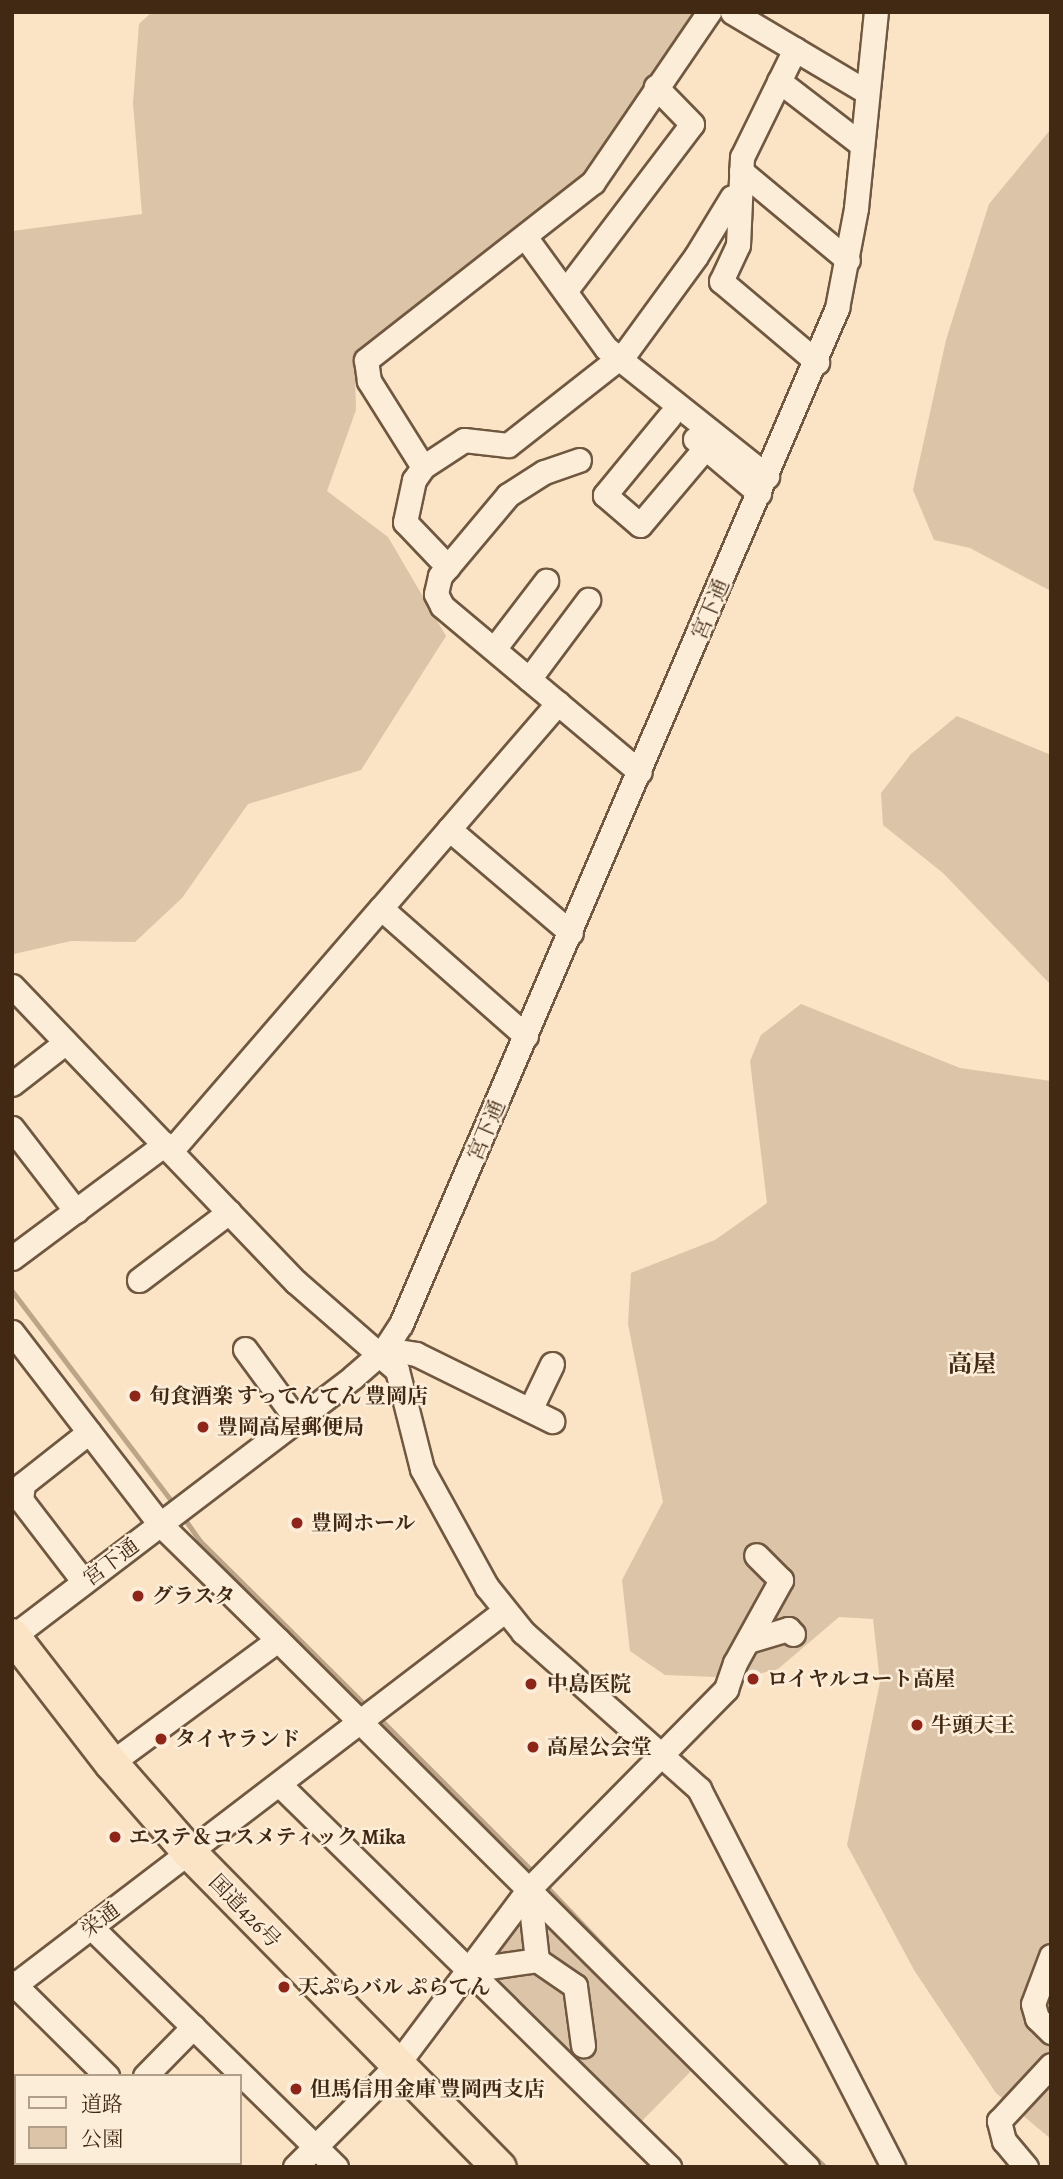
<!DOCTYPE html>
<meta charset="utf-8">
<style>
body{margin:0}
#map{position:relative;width:1063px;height:2179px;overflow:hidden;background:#fae4c5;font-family:Alegreya,"Noto Serif JP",serif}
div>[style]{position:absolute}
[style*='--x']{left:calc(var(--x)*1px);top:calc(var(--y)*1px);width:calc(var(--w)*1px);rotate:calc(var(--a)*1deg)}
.green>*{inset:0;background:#dbc4a7}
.stream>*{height:5px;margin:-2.5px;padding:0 2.5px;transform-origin:2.5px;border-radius:2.5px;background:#bba488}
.roads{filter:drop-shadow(2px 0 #705840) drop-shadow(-2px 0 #705840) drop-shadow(0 2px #705840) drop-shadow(0 -2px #705840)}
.minor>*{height:23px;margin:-11.5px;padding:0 11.5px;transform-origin:11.5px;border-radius:11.5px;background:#fcedd9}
.highway>*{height:33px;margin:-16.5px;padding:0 16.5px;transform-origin:16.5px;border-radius:16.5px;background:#fae4c5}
.dots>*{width:19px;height:19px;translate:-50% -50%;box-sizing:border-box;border:4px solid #fcedd9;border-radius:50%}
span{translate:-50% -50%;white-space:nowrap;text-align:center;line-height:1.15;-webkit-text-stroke:5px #fcedd9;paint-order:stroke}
.street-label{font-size:21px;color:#422913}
.poi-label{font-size:21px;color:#422913;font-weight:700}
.left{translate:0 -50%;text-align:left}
.quarter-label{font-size:24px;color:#422913;font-weight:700}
.frame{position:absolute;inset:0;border:14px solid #422913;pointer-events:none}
.legend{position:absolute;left:14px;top:2074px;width:228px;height:91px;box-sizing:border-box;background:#fcedd9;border:2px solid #b29f8a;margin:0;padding:9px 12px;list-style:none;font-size:21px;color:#422913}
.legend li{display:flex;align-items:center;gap:14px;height:35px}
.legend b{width:35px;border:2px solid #b29f8a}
</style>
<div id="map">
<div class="green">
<div style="clip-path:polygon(152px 12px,693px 12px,587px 174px,367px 346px,355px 371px,356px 410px,327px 491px,388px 537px,446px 636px,361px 770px,248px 804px,182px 898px,135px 942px,71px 941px,14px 954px,12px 231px,142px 214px,133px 103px,139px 24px)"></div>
<div style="clip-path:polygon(1051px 129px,1051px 591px,970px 548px,934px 540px,913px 490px,946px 340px,989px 204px)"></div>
<div style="clip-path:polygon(957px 716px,1051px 755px,1051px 985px,943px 873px,883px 825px,881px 793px,911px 754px)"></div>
<div style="clip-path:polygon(801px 1004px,960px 1068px,1051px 1081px,1051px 2139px,996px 2093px,914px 1970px,847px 1845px,880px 1682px,873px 1619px,839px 1617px,778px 1669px,741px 1678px,665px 1675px,630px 1651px,622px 1580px,663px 1502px,628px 1324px,631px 1273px,715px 1240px,767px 1203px,750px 1061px,761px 1035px)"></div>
<div style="clip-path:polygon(523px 1903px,534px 1903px,696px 2066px,636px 2127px,482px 1974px)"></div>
</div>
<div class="stream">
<div style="--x:12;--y:1291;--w:270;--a:52.8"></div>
<div style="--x:181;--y:1514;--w:33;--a:55"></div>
<div style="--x:200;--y:1541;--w:237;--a:44.8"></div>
<div style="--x:378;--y:1717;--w:221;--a:45"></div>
<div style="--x:543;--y:1883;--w:162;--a:46.3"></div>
<div style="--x:769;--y:2113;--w:78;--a:44"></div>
</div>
<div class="roads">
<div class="minor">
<div style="--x:732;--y:12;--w:157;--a:30.7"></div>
<div style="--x:795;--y:49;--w:120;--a:116.1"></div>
<div style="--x:742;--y:157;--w:88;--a:92.6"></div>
<div style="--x:738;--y:245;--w:40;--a:115"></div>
<div style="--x:721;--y:281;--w:126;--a:40.2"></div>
<div style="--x:779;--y:81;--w:105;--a:37.6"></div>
<div style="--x:741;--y:171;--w:139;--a:39.8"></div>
<div style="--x:526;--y:238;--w:136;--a:54"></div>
<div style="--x:606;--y:348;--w:206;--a:38.5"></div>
<div style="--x:569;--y:286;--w:203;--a:-52.8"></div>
<div style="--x:692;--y:124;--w:52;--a:-134.2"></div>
<div style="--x:621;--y:359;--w:127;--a:-53.9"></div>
<div style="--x:696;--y:256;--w:69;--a:-58.6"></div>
<div style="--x:669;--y:417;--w:101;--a:129.4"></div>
<div style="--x:605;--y:495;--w:46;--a:40.6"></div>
<div style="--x:640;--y:525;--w:101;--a:-49.8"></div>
<div style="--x:695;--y:439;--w:84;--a:40.2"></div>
<div style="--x:579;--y:460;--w:37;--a:161"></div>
<div style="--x:544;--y:472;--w:43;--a:147.4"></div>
<div style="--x:508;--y:495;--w:106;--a:130"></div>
<div style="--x:440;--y:576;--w:18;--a:103"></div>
<div style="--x:436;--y:594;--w:13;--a:63"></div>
<div style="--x:442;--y:606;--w:258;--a:40"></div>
<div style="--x:423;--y:467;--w:102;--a:-122.1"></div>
<div style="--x:369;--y:381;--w:21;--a:-98"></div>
<div style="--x:366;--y:360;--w:288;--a:-38.1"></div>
<div style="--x:593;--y:182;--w:206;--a:-55.7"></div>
<div style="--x:448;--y:567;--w:62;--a:-133.7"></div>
<div style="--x:405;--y:522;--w:43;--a:-77.9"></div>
<div style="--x:414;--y:480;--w:16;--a:-55"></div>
<div style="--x:423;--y:467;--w:49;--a:-33.4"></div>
<div style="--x:464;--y:440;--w:44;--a:6.5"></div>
<div style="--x:508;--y:445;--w:141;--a:-38.1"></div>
<div style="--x:494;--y:649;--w:86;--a:-52.6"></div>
<div style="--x:529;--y:679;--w:99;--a:-53.2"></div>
<div style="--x:449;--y:829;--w:160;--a:40.4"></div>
<div style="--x:12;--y:986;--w:410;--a:46.2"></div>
<div style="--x:296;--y:1282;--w:134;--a:41.1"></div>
<div style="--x:397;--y:1370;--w:102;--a:75.8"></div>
<div style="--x:422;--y:1469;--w:135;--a:61.2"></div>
<div style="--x:487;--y:1587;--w:58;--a:51.3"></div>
<div style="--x:523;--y:1632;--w:236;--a:41.7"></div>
<div style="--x:699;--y:1789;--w:425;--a:62.8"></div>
<div style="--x:526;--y:1036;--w:193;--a:-138.6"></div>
<div style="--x:381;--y:908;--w:271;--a:-49.2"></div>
<div style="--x:12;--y:1084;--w:68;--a:-37.9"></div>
<div style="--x:12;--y:1128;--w:105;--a:52.4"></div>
<div style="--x:171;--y:1151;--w:321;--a:-49.2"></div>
<div style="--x:12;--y:1258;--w:191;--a:-36.7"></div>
<div style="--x:139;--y:1280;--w:113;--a:-37.1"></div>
<div style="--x:12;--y:1332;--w:242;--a:52.4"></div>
<div style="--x:160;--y:1524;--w:165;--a:44.5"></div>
<div style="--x:245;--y:1349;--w:88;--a:53.8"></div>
<div style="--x:379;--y:1355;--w:19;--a:-12"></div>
<div style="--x:398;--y:1351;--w:18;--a:9"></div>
<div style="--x:416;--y:1354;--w:152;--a:26.2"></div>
<div style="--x:530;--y:1410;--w:51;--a:-64.4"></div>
<div style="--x:84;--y:1582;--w:103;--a:-127.5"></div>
<div style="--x:21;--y:1500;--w:16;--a:-83"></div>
<div style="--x:23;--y:1484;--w:84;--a:-38.2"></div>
<div style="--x:12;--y:1637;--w:429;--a:-37.3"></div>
<div style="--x:353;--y:1377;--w:41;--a:-41.1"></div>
<div style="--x:384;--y:1350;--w:31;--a:-57"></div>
<div style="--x:401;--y:1324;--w:1106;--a:-66.77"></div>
<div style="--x:837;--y:308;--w:102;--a:-79.2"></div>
<div style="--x:856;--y:208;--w:197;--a:-84.2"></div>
<div style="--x:748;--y:1641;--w:42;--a:-16.7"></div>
<div style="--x:788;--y:1629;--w:7;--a:45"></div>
<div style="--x:111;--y:1763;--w:207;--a:-36.4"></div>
<div style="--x:278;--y:1640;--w:747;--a:44.89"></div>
<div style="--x:279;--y:1784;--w:547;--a:44.48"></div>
<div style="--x:529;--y:1889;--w:71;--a:83.6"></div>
<div style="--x:537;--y:1960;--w:46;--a:34.4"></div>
<div style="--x:575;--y:1986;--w:60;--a:82.3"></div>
<div style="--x:91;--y:1927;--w:343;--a:44.4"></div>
<div style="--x:1051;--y:1956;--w:51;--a:110.6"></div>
<div style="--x:1033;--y:2004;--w:15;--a:74"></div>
<div style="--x:1037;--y:2018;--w:20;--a:45"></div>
<div style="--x:468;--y:1970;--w:70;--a:-8.2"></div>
<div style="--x:12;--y:1982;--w:134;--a:44.7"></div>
<div style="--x:12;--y:1987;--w:618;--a:-37.37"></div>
<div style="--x:145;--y:2076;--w:69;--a:-45.6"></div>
<div style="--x:12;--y:2113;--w:5;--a:37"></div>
<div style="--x:63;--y:2163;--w:6;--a:45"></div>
<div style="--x:295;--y:2167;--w:143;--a:-45"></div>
<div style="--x:396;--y:2066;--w:221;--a:-53.1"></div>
<div style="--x:529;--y:1889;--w:281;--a:-45.4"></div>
<div style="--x:726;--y:1689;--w:28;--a:-71"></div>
<div style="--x:735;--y:1663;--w:95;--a:-61"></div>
<div style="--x:781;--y:1580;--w:35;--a:-135"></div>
<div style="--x:1026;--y:2167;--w:34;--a:-130"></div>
<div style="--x:1004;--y:2141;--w:21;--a:-104"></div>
<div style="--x:999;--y:2121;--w:76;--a:-47.1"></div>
</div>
<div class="highway">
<div style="--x:12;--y:1635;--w:162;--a:52.3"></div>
<div style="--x:111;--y:1763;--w:118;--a:48.8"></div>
<div style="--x:189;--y:1852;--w:442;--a:45.5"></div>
</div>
</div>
<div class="dots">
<div style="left:135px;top:1396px;background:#8f2418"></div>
<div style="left:203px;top:1427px;background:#8f2418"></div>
<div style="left:297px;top:1523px;background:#8f2418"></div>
<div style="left:138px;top:1596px;background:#8f2418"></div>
<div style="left:753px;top:1679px;background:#8f2418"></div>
<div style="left:531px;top:1684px;background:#8f2418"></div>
<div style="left:917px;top:1725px;background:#8f2418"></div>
<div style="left:161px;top:1739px;background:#8f2418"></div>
<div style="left:533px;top:1747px;background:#8f2418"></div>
<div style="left:115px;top:1837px;background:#8f2418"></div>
<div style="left:284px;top:1987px;background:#8f2418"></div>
<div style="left:296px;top:2089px;background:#8f2418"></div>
</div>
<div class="street-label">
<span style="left:710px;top:609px;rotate:-67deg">宮下通</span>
<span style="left:486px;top:1130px;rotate:-67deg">宮下通</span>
<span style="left:111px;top:1562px;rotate:-37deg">宮下通</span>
<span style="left:245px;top:1911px;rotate:46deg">国道426号</span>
<span style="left:100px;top:1920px;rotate:-37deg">栄通</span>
</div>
<div class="poi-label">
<span class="left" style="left:149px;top:1396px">旬食酒楽 すってんてん 豊岡店</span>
<span class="left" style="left:217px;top:1427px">豊岡高屋郵便局</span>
<span class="left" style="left:311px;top:1523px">豊岡ホール</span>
<span class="left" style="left:152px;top:1596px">グラスタ</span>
<span class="left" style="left:767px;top:1679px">ロイヤルコート高屋</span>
<span class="left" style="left:547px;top:1684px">中島医院</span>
<span class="left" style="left:931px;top:1725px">牛頭天王</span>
<span class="left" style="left:175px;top:1739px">タイヤランド</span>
<span class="left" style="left:547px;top:1747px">高屋公会堂</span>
<span class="left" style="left:129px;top:1837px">エステ＆コスメティック Mika</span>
<span class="left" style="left:298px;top:1987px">天ぷらバル ぷらてん</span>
<span class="left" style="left:310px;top:2089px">但馬信用金庫 豊岡西支店</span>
</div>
<div class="quarter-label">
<span style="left:972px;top:1365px">高屋</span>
</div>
<div class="frame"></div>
<ul class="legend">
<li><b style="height:9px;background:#fcedd9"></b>道路</li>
<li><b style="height:19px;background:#dbc4a7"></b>公園</li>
</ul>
</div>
